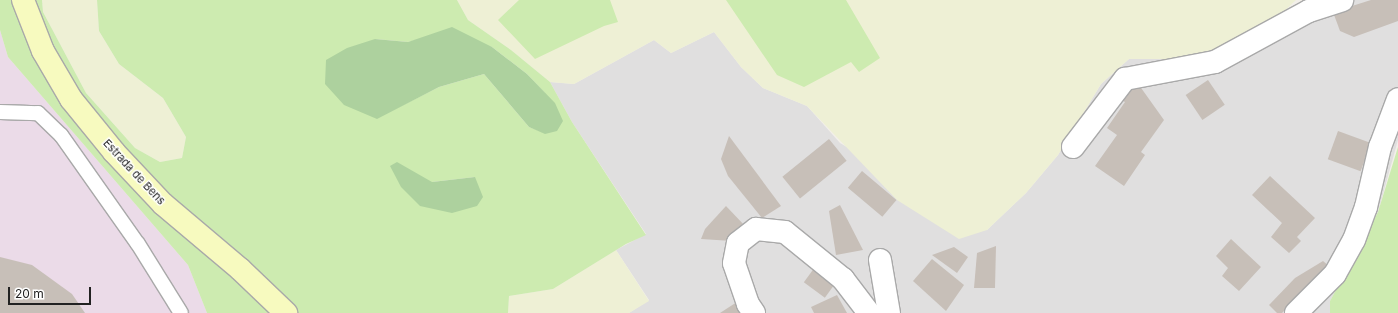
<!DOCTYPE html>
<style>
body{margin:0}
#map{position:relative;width:1398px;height:313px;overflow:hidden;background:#f2efe9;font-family:Inter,sans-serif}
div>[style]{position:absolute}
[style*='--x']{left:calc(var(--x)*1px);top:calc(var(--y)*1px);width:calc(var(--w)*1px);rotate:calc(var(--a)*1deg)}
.residential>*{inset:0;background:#e0dfdf}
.industrial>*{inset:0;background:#ebdbe8}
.farmland>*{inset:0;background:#eef0d5}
.grass>*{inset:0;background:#cdebb0}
.forest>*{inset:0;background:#add19e}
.building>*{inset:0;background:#c7bfb8;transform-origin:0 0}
.roads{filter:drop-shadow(1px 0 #a9a9a9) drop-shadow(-1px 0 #a9a9a9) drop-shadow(0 1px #a9a9a9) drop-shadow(0 -1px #a9a9a9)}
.lane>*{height:14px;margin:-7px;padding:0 7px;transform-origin:7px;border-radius:7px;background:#fff}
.street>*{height:22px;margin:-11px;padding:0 11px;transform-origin:11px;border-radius:11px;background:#fff}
.secondary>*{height:22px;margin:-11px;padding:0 11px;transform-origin:11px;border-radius:11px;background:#f7fabf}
span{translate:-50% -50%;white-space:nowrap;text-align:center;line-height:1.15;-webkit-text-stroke:3px #fff;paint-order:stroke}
.street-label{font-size:11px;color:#222}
.scale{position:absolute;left:8px;top:287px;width:83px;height:18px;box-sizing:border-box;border:2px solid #222;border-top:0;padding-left:5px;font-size:12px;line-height:14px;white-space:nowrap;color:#222;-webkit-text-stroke:3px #fff;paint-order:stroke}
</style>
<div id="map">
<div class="residential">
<div style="clip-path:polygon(1304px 0,1398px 0,1398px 140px,1378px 212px,1330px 301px,1330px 313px,629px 313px,649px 300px,616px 250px,646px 234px,572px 122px,550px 82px,574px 84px,654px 40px,671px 53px,714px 32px,741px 67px,763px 88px,807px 106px,840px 143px,987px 230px,1026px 193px,1058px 155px,1101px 84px,1129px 59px,1215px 47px)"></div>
</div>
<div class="industrial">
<div style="clip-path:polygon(0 30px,8px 57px,188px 265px,207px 313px,0 313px)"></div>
</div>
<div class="farmland">
<div style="clip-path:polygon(42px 0,97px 0,99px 31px,119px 64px,163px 98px,186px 137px,182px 158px,160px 162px,135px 148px,86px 93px,43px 12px)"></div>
<div style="clip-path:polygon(457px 0,1296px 0,1276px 19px,1230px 47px,1181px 59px,1129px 59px,1101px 84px,1058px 155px,1026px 193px,987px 230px,959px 239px,897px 200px,807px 106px,763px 88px,741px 67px,714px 32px,671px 53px,654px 40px,574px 84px,550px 82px,511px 50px,468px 20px)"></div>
<div style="clip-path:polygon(616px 250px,649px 301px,629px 313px,508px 313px,509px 296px,553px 289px)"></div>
</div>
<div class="grass">
<div style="clip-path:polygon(evenodd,0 0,42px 0,43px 12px,86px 93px,135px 148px,160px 162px,182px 158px,186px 137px,163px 98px,119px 64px,99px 31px,97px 0,457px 0,468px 20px,511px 50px,550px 82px,572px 122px,646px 235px,626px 244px,553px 289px,509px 296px,508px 313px,207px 313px,188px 265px,8px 57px,0 30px,0 0,428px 37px,492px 47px,527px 74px,545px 93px,545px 133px,529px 127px,484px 74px,439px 87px,377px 118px,362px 111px,375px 39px,408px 42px,428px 37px,0 0,475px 177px,434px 199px,432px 182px,475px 177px)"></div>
<div style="clip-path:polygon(519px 0,610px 0,618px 22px,604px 26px,535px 59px,498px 20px)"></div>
<div style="clip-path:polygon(726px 0,846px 0,880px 58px,859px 72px,851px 62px,804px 87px,777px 75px)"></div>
<div style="clip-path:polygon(1398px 147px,1398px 313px,1330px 313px,1330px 301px,1378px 212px)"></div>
</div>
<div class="forest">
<div style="clip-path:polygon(452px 27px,492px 47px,527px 74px,555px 103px,563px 121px,557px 131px,545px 134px,529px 127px,484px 74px,439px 87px,377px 119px,344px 105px,325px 84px,326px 60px,347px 48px,375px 39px,408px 42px)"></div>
<div style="clip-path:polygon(397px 162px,432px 182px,475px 177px,483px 197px,477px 206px,452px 213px,420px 206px,401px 187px,390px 166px)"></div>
</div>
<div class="building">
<div style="clip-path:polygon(1371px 0,1398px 0,1398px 21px,1354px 37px,1340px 31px,1333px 12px)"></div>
<div style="left:1208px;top:80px;width:30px;height:27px;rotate:56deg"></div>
<div style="clip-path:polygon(1139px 85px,1164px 120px,1141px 152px,1145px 155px,1124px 186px,1095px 166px,1117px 135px,1107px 128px,1125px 102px,1117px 98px)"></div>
<div style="left:1338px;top:131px;width:35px;height:30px;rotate:20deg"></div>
<div style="clip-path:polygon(729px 136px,781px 206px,762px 218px,728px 176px,721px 159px)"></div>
<div style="left:829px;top:139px;width:28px;height:60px;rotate:51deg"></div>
<div style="left:862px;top:171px;width:45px;height:22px;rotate:40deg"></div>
<div style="clip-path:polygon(1270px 176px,1315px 218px,1297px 237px,1301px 241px,1289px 253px,1271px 237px,1282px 223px,1252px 195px)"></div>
<div style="clip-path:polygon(840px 205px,863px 250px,836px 255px,829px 211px)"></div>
<div style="clip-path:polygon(726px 206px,746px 227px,732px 241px,701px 239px,705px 229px)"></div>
<div style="clip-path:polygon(1231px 239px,1261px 267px,1239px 291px,1222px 276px,1228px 268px,1216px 256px)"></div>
<div style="clip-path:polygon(996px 246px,995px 288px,974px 288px,977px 253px)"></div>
<div style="clip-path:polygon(954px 247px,968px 257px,957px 273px,932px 255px)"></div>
<div style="clip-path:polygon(0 257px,32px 265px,72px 294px,85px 313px,0 313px)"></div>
<div style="clip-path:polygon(932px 259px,964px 285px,946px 311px,913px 281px)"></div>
<div style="clip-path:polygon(1323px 261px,1329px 266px,1282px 313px,1277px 313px,1269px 305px,1295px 278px)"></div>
<div style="left:815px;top:267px;width:26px;height:19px;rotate:36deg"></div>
<div style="clip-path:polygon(837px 295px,847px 313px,814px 313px,811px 307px)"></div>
<div style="clip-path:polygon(740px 300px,748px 313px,720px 313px)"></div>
</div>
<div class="roads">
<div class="lane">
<div style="--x:0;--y:112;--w:38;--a:2"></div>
<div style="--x:38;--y:113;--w:32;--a:44"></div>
<div style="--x:61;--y:135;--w:133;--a:54.8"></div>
<div style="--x:138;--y:244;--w:81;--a:58.1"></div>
</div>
<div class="street">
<div style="--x:1073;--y:147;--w:86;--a:-52.6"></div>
<div style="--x:1125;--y:79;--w:92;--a:-10.7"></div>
<div style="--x:1215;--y:62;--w:107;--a:-28.5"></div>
<div style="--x:1309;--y:11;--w:35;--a:-18"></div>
<div style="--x:880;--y:260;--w:54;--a:80.4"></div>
<div style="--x:754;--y:313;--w:11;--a:-124"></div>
<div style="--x:748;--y:304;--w:43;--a:-108.9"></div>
<div style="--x:734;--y:263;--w:20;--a:-79"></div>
<div style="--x:738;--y:243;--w:23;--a:-38"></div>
<div style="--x:756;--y:229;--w:29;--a:6"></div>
<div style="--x:785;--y:232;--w:75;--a:39"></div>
<div style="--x:843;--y:279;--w:43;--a:52.6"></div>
<div style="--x:1296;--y:313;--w:55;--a:-45"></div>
<div style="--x:1335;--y:274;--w:39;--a:-61"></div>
<div style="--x:1354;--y:240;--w:35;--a:-70"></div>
<div style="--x:1366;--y:207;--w:62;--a:-76.9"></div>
<div style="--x:1380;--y:147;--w:51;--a:-69.4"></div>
</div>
<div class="secondary">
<div style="--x:23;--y:0;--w:55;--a:68.6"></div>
<div style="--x:43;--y:51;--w:56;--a:59.7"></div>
<div style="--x:71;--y:99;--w:68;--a:50.9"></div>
<div style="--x:114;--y:152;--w:71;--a:46.7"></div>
<div style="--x:163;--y:204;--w:101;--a:40.2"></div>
<div style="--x:240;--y:269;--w:64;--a:43.7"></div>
</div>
</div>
<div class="street-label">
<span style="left:134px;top:172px;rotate:47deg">Estrada de Bens</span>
</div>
<div class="scale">20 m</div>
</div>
